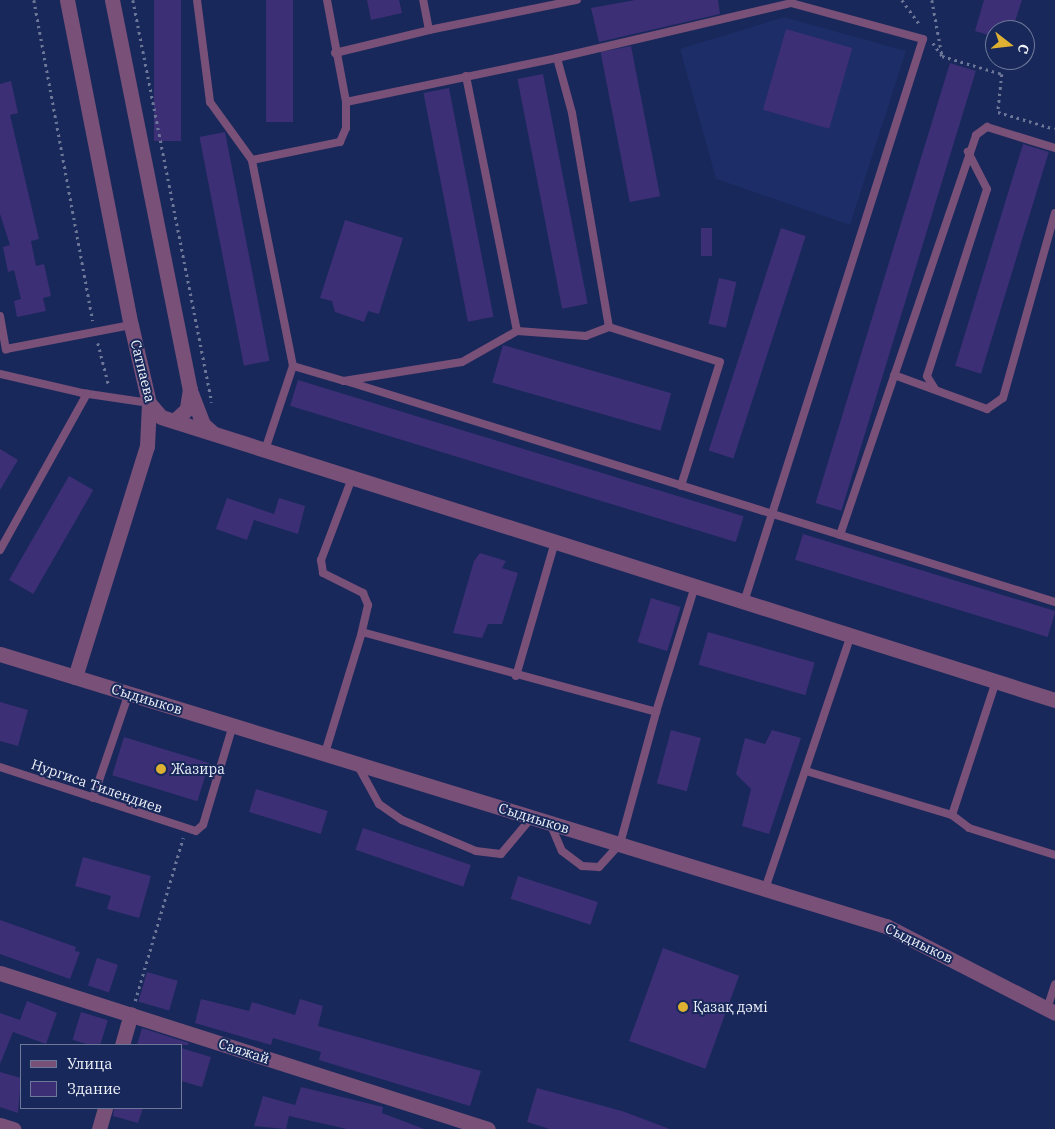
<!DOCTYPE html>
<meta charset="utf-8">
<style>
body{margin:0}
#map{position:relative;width:1055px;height:1129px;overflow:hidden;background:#18285a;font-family:"IBM Plex Serif",serif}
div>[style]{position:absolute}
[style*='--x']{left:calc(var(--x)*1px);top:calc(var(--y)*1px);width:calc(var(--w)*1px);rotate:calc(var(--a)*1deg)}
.built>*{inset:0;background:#1c2d67}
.building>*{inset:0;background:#3c2f76;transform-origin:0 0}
.path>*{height:2.5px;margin-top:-1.25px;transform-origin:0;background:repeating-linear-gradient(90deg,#6c7798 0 2.5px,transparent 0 6.5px)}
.service>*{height:8px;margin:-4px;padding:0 4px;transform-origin:4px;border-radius:4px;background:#795078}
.minor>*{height:15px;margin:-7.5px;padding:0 7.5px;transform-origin:7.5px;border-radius:7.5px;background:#795078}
.tertiary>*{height:15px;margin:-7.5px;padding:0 7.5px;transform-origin:7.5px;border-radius:7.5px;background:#795078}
.dots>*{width:14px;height:14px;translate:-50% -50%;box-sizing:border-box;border:2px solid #18285a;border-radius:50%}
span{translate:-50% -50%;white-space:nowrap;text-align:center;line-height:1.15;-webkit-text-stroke:4px #18285a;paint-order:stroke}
.street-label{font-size:14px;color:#eff2f9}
.poi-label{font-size:14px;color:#eff2f9}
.left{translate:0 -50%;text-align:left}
.legend{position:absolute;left:20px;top:1044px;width:162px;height:65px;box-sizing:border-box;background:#18285a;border:1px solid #6e799a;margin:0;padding:6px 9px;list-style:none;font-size:15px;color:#eff2f9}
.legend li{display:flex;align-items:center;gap:10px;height:25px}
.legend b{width:25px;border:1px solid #6e799a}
.north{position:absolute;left:985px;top:20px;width:50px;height:50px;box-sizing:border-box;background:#18285a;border:1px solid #6e799a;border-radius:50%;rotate:106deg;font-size:14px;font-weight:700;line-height:20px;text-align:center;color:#eff2f9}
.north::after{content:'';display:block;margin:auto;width:18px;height:22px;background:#deb133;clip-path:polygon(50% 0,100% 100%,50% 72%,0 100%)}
</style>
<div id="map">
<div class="built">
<div style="clip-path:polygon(784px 17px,906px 51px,850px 225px,716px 179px,680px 49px)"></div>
</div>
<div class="building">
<div style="left:154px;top:0;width:27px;height:141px"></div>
<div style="left:266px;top:0;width:27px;height:122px"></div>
<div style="clip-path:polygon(367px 0,399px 0,402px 13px,371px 20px)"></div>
<div style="clip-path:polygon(635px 0,718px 0,720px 14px,599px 42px,591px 8px)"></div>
<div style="clip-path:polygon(984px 0,1022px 0,1012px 30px,995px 30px,995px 37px,975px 31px)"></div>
<div style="left:786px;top:29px;width:69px;height:84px;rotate:16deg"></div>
<div style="left:631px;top:46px;width:153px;height:31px;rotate:79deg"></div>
<div style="left:950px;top:63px;width:27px;height:460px;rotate:17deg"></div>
<div style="left:543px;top:74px;width:234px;height:26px;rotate:79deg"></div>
<div style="clip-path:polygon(11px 81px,18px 113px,10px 115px,39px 239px,31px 241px,36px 266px,44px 264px,51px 296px,43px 298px,46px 311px,17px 317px,14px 301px,21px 299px,14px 270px,8px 272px,3px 247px,10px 245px,0 214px,0 84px)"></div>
<div style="left:449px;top:88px;width:233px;height:26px;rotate:79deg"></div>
<div style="left:225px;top:132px;width:233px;height:26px;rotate:79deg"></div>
<div style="left:1023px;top:144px;width:27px;height:232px;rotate:17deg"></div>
<div style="clip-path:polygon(345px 220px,403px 238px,379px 314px,368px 311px,364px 322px,335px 312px,332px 301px,320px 298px)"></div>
<div style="left:701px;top:228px;width:11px;height:28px"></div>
<div style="left:781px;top:228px;width:26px;height:234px;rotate:18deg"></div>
<div style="left:719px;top:278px;width:18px;height:47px;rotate:13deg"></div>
<div style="left:503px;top:345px;width:175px;height:39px;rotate:16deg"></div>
<div style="left:298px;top:380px;width:466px;height:27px;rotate:17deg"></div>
<div style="clip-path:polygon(0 449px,18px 460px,0 490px)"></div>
<div style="left:69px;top:476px;width:28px;height:120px;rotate:30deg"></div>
<div style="clip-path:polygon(227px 498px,274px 514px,279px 498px,305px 506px,298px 534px,254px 520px,247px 540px,216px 529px)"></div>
<div style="left:803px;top:534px;width:264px;height:27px;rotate:17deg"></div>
<div style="clip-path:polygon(480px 553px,506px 561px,502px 568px,518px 573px,502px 624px,488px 624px,482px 638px,453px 633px,474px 561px)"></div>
<div style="left:651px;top:598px;width:31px;height:46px;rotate:17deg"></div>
<div style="left:708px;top:632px;width:111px;height:34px;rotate:16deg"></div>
<div style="clip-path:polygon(0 702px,28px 710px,18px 746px,0 741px)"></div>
<div style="left:671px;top:730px;width:31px;height:55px;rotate:15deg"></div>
<div style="clip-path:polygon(772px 730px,801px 738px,769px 834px,742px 826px,751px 789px,736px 774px,745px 738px,765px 744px)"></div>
<div style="left:124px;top:737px;width:89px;height:40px;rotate:17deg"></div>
<div style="left:256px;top:789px;width:75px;height:24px;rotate:17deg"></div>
<div style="left:363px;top:828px;width:114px;height:23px;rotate:19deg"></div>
<div style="clip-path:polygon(83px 857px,151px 876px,139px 918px,107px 909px,111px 896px,75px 886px)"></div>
<div style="left:518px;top:876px;width:84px;height:24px;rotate:18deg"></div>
<div style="clip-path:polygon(0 920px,76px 947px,75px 951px,80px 952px,70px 979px,0 954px)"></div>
<div style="left:663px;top:948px;width:81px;height:99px;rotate:20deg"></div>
<div style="left:97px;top:958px;width:22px;height:29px;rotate:18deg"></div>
<div style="left:147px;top:972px;width:32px;height:31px;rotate:16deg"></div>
<div style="clip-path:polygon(201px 999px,249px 1011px,252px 1002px,295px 1015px,300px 999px,323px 1006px,318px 1026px,481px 1071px,470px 1106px,319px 1060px,321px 1052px,273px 1038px,271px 1045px,195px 1023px)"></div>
<div style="clip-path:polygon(27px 1001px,57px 1013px,46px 1044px,13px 1032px,0 1064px,0 1013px,20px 1020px)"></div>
<div style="left:81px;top:1012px;width:28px;height:29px;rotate:17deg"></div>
<div style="clip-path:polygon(142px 1028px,189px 1043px,188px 1045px,137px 1045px)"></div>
<div style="clip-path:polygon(181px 1048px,211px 1057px,202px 1087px,181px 1081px)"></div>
<div style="clip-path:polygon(0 1072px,21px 1078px,18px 1113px,0 1107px)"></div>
<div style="clip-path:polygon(301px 1087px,383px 1107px,382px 1113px,424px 1129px,347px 1129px,289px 1116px,286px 1129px,254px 1126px,263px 1096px,295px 1105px)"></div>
<div style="clip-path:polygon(537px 1088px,622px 1111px,670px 1129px,550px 1129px,527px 1122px)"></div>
<div style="clip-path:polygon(114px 1108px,143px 1108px,138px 1123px,113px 1116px)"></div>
</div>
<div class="path">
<div style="--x:34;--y:0;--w:326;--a:79.6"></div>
<div style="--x:133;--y:0;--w:410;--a:78.9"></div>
<div style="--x:902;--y:0;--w:32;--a:54"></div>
<div style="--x:932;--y:0;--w:56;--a:79.7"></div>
<div style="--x:933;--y:43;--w:16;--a:55"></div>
<div style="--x:942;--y:56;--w:63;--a:16.7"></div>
<div style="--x:1002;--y:74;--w:38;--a:96"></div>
<div style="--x:998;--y:112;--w:59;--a:16.6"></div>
<div style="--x:98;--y:343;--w:44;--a:75.7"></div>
<div style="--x:135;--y:1001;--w:170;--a:-73.6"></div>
</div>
<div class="service">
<div style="--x:197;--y:0;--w:103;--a:82.7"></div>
<div style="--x:210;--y:102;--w:72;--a:54.1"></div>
<div style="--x:327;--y:0;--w:104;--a:79.4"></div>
<div style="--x:429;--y:30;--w:151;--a:-11.5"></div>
<div style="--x:335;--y:53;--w:97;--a:-13.7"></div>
<div style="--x:429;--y:30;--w:31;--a:-101"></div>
<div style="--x:557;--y:58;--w:240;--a:-13.2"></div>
<div style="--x:791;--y:3;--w:137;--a:15.3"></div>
<div style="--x:923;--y:39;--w:591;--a:107.64"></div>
<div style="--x:466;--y:76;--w:260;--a:78.7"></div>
<div style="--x:0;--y:316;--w:34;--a:80"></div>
<div style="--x:6;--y:349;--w:127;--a:-10.9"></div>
<div style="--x:609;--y:327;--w:116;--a:17.5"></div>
<div style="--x:720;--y:362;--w:130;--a:107.5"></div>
<div style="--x:0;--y:374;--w:84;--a:13"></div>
<div style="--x:82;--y:393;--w:68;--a:8.5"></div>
<div style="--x:894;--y:375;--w:99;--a:20.1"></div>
<div style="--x:987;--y:409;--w:19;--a:-35"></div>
<div style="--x:1003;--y:398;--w:192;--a:-74.3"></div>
<div style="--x:346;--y:381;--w:743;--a:17.31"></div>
<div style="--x:935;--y:389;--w:15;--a:-122"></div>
<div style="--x:927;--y:376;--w:196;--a:-72.2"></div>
<div style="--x:987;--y:189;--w:42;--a:-117.2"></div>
<div style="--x:265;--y:450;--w:89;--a:-71.6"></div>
<div style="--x:293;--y:366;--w:210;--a:-101.3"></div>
<div style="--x:252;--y:160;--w:90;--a:-11.6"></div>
<div style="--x:340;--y:142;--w:15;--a:-67"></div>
<div style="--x:346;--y:128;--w:26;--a:-90"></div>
<div style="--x:346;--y:102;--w:216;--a:-11.8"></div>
<div style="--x:557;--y:58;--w:57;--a:74.7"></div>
<div style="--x:572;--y:113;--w:217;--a:80.2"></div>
<div style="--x:609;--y:327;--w:25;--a:159"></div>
<div style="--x:586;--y:336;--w:69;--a:-175.9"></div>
<div style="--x:517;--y:331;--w:63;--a:150.6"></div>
<div style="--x:462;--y:362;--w:120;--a:170.9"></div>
<div style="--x:344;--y:381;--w:53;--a:-163.6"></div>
<div style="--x:352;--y:478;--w:88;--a:110.7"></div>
<div style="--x:321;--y:560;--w:13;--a:81"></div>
<div style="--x:323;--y:573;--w:45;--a:26.6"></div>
<div style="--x:363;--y:593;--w:13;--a:67"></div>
<div style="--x:368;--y:605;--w:28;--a:103"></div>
<div style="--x:840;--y:535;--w:422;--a:-71.2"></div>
<div style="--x:976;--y:135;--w:14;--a:-36"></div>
<div style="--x:987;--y:127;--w:71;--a:17.2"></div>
<div style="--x:0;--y:550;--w:179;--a:-60.9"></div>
<div style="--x:516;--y:676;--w:140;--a:-73.8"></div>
<div style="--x:325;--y:753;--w:127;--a:-73"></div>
<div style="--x:362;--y:632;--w:305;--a:15.2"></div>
<div style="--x:656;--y:712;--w:132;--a:-72.8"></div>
<div style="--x:357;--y:764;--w:46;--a:61.2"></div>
<div style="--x:379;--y:804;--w:28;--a:35"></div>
<div style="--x:402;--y:820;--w:80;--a:22.7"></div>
<div style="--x:476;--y:851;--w:25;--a:7"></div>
<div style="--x:501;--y:854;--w:48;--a:-50"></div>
<div style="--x:0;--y:767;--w:206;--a:18.1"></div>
<div style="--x:196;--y:831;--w:9;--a:-41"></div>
<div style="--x:203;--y:825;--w:104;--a:-73.3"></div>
<div style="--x:806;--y:771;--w:152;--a:16.8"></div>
<div style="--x:952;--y:815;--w:21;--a:37"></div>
<div style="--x:969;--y:828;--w:90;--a:17.4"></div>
<div style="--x:93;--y:798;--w:111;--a:-71.1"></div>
<div style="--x:952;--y:815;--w:141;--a:-71.8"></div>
<div style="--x:550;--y:823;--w:30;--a:67"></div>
<div style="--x:562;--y:851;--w:25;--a:37"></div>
<div style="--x:582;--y:866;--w:17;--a:3"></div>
<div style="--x:599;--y:867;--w:31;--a:-48"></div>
<div style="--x:620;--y:844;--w:137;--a:-74.7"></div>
<div style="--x:765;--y:889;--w:268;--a:-71.3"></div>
<div style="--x:1047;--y:1009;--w:26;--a:-72"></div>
</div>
<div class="minor">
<div style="--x:0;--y:973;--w:512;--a:17.73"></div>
<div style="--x:122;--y:1045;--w:32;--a:-74"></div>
<div style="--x:0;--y:1125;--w:14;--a:17"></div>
<div style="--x:99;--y:1129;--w:22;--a:-74"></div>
</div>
<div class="tertiary">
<div style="--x:67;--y:0;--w:331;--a:78.9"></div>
<div style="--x:131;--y:325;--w:80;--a:77"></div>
<div style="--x:149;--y:403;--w:18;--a:49"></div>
<div style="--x:161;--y:417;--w:938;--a:17.57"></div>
<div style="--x:112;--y:0;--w:397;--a:78.7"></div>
<div style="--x:190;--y:389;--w:20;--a:99"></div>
<div style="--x:187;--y:409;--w:16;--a:137"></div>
<div style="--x:191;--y:393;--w:33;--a:69"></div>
<div style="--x:203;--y:424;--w:13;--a:42"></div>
<div style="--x:0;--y:654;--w:927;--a:17.07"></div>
<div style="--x:886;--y:926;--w:190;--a:27.2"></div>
<div style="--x:75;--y:677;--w:242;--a:-72.7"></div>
<div style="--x:147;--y:446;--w:43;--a:-87.3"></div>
</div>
<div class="dots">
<div style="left:161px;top:769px;background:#deb133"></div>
<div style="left:683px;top:1007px;background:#deb133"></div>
</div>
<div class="street-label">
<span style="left:143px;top:371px;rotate:76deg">Сатпаева</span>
<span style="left:147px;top:699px;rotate:17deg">Сыдиыков</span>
<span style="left:97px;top:786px;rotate:19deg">Нургиса Тилендиев</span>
<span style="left:534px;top:818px;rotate:17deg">Сыдиыков</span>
<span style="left:919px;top:943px;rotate:26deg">Сыдиыков</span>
<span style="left:244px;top:1051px;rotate:18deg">Саяжай</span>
</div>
<div class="poi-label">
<span class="left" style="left:171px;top:769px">Жазира</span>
<span class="left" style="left:693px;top:1007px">Қазақ дәмі</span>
</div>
<ul class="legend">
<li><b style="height:6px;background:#795078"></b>Улица</li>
<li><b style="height:14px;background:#3c2f76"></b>Здание</li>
</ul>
<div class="north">С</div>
</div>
